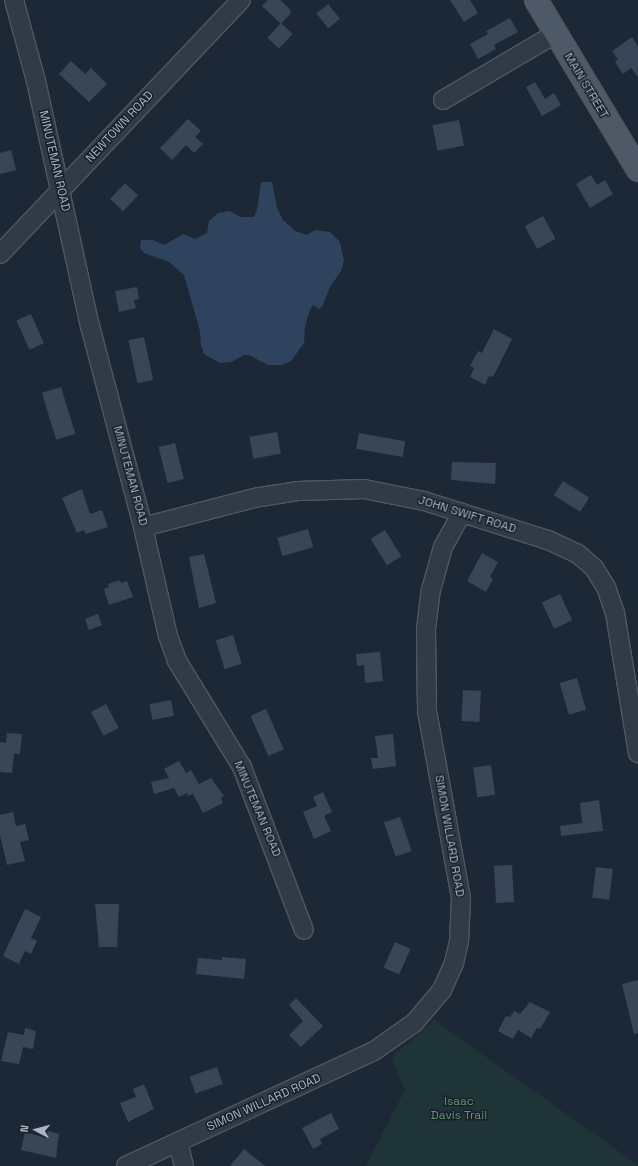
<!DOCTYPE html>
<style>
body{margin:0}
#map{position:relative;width:638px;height:1166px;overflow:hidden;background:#1d2836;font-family:"Space Grotesk",sans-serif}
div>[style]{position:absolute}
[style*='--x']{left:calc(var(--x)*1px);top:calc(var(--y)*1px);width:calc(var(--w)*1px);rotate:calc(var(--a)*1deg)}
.green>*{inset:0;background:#1f3437}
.water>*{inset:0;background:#2f435f}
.building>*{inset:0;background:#394657;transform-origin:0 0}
.roads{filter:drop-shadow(1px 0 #4e5765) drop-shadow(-1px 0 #4e5765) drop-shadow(0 1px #4e5765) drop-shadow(0 -1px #4e5765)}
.minor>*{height:18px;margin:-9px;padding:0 9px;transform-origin:9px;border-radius:9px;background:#313a46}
.major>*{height:22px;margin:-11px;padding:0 11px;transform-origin:11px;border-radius:11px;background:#4e5967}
span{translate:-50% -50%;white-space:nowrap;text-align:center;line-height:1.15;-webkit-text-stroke:3px #171f2b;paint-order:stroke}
.street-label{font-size:12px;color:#aab4c4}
.park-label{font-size:12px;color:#61956d}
.north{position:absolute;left:16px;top:1110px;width:40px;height:40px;-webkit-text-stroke:3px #171f2b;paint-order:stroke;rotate:276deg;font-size:11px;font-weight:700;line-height:16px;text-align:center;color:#aab4c4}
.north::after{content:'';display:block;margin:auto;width:14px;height:18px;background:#aab4c4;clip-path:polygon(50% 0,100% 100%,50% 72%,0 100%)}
</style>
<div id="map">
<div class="green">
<div style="clip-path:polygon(434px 1020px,638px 1165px,638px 1166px,366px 1166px,405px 1090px,391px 1058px)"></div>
</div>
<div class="water">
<div style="clip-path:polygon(261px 182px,272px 182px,277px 208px,283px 220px,295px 231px,307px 235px,315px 230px,330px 232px,340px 242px,344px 261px,341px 271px,330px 287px,322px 307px,319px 309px,313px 305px,310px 310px,305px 326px,304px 343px,291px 361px,281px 365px,268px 365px,249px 355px,244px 355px,231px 362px,220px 363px,204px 354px,201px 345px,200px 331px,184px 275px,169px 262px,144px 253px,140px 248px,141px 240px,153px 240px,164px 245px,184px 234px,195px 239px,207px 233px,209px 221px,218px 213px,230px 211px,240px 217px,254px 217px,257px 210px)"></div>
</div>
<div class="building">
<div style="clip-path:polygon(268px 0,280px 0,289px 8px,291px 13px,281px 24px,262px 6px)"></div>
<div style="clip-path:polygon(450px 0,470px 0,478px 13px,464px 22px)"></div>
<div style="left:328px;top:4px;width:19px;height:15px;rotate:51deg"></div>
<div style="clip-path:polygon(510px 18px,518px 32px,494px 45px,496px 49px,478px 59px,470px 44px,488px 34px,486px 31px)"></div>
<div style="left:281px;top:23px;width:16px;height:20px;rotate:43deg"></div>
<div style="clip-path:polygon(632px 37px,638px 46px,638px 77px,631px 68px,623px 74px,615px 62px,618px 59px,612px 51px)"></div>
<div style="clip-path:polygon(71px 61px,85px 74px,91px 68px,107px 84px,89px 102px,59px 74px)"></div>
<div style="clip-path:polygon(535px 82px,545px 99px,554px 93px,561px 105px,542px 116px,526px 87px)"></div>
<div style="clip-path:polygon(188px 119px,201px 131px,195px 137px,203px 144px,194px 153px,186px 145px,172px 160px,160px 148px)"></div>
<div style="left:459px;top:120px;width:26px;height:27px;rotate:79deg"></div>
<div style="clip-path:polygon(11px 150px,16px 170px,0 174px,0 153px)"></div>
<div style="clip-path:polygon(591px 175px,597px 185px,605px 180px,613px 194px,590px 208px,576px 184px)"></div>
<div style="left:125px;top:183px;width:18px;height:22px;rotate:43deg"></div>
<div style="left:543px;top:216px;width:26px;height:21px;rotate:61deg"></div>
<div style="clip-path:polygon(137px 287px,139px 299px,134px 300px,136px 308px,119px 312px,115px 291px)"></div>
<div style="left:31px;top:314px;width:32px;height:16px;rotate:66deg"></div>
<div style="clip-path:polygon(494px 329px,512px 339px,493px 377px,489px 376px,485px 385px,470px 377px,474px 368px,470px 366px,478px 351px,482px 353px)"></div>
<div style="left:144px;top:337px;width:44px;height:16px;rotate:78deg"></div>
<div style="left:61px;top:387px;width:49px;height:20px;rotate:73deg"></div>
<div style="left:277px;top:432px;width:22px;height:28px;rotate:80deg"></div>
<div style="left:359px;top:433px;width:47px;height:16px;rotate:10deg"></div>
<div style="left:175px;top:443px;width:37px;height:17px;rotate:76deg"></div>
<div style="clip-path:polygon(452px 462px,496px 463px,495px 484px,451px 480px)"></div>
<div style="left:563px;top:481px;width:31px;height:17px;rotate:32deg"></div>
<div style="clip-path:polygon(82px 489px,90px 514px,102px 510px,108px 527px,86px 534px,84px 530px,77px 533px,62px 498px)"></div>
<div style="left:308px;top:529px;width:19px;height:32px;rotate:74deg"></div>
<div style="left:385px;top:530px;width:31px;height:17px;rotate:58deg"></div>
<div style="clip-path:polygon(482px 553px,498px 562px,490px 577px,493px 579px,486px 592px,467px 581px)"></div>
<div style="clip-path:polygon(204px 554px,216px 603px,199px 608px,189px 557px)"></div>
<div style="clip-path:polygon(120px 580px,121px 583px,127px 581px,133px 597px,109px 605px,104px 589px,109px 587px,108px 584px)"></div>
<div style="left:560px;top:594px;width:29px;height:20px;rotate:65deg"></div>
<div style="left:98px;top:614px;width:12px;height:14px;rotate:70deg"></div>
<div style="left:233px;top:635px;width:30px;height:18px;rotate:73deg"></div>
<div style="clip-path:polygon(380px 652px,383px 681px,365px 683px,364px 665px,357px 666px,356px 654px)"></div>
<div style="left:577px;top:678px;width:33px;height:18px;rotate:74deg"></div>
<div style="left:463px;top:690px;width:18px;height:31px;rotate:3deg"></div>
<div style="left:171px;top:700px;width:16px;height:22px;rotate:79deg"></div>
<div style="left:106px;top:704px;width:27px;height:17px;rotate:62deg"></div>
<div style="left:266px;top:709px;width:44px;height:17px;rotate:66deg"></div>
<div style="clip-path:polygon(7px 733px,22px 734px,20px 754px,14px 754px,12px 773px,0 772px,0 742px,6px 743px)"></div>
<div style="clip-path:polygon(393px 734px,396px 766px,373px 769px,371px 758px,378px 758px,375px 736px)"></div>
<div style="clip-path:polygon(179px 761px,186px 773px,191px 770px,199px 784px,211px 778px,224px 796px,221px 798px,223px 803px,203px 813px,193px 794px,188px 796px,187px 793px,179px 797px,174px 788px,154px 794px,151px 782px,169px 778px,164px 769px)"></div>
<div style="left:491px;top:765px;width:30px;height:18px;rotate:82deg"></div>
<div style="clip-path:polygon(323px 792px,332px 812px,324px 816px,331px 831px,314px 839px,303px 812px,317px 806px,313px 797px)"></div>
<div style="clip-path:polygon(599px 800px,603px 831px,561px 836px,560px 826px,582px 823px,580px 803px)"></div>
<div style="clip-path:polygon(13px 812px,16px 826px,25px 824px,29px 840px,20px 842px,25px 861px,7px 865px,0 835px,0 815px)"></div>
<div style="left:400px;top:817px;width:36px;height:17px;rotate:71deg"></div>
<div style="left:512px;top:865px;width:37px;height:18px;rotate:87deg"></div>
<div style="left:596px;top:867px;width:17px;height:31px;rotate:7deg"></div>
<div style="clip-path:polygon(95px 904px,119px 904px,117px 947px,99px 947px)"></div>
<div style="clip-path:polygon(25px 909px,41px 917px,31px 938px,37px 941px,31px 954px,25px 951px,19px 964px,3px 956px)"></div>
<div style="left:395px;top:942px;width:17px;height:28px;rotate:24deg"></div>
<div style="clip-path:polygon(222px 957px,246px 959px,244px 979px,196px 974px,198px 958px,222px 960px)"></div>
<div style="clip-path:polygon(638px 980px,638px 1033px,634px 1034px,622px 984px)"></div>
<div style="clip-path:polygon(296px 998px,323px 1026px,301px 1047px,289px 1035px,303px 1021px,289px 1005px)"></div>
<div style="clip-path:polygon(530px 1002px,550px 1012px,540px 1029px,537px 1028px,531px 1038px,518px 1030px,513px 1039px,498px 1031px,506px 1016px,510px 1017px,514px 1011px,520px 1014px)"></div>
<div style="clip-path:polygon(25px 1028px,36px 1031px,33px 1049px,23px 1047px,19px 1064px,1px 1061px,8px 1032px,24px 1035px)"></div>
<div style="left:217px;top:1067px;width:18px;height:29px;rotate:71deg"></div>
<div style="clip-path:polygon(144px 1084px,154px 1109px,128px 1122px,120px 1103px,136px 1097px,133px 1089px)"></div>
<div style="clip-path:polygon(331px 1113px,339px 1129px,320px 1139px,322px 1144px,313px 1149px,302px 1128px)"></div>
<div style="clip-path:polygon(48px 1131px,59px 1134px,56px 1158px,21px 1150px,25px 1132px,46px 1138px)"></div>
<div style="clip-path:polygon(244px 1149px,265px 1166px,230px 1166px)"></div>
</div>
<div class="roads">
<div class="minor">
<div style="--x:14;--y:0;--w:84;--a:74.8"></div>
<div style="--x:36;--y:81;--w:251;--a:77.6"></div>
<div style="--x:90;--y:326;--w:208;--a:75.2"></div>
<div style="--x:143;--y:527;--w:112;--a:77.1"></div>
<div style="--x:168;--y:636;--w:27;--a:70"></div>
<div style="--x:177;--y:661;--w:124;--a:58.5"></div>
<div style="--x:242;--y:767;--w:174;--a:69.2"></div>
<div style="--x:443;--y:100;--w:130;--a:-30.5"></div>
<div style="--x:0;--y:254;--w:350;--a:-46.5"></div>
<div style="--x:143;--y:527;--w:115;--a:-14.6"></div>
<div style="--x:254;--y:498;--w:45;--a:-9"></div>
<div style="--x:298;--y:491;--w:66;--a:-1.7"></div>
<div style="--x:364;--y:489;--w:61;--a:11.3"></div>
<div style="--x:424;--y:501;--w:130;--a:17.5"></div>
<div style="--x:548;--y:540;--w:33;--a:25"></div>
<div style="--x:578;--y:554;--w:21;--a:41"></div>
<div style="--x:594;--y:568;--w:22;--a:58"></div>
<div style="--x:606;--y:587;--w:28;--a:71"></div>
<div style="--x:615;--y:613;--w:142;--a:80.7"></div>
<div style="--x:178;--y:1142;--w:25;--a:76"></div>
<div style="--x:126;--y:1166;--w:273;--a:-24.9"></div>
<div style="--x:374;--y:1051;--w:49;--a:-35"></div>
<div style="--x:414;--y:1023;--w:43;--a:-49.7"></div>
<div style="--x:442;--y:990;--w:30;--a:-66"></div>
<div style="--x:454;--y:963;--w:22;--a:-77"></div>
<div style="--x:459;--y:942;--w:44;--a:-87.4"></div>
<div style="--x:461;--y:898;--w:190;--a:-100.3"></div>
<div style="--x:427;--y:711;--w:82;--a:-90.7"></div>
<div style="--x:426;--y:629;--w:39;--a:-83"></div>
<div style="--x:431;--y:590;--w:45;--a:-74.4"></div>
<div style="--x:443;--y:547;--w:39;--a:-61"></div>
</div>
<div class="major">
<div style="--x:536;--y:0;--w:198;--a:59"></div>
</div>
</div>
<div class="street-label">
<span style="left:586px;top:86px;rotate:59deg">MAIN STREET</span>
<span style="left:120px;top:127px;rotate:-47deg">NEWTOWN ROAD</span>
<span style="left:54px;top:161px;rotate:77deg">MINUTEMAN ROAD</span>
<span style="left:130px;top:476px;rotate:75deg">MINUTEMAN ROAD</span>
<span style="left:467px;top:515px;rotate:17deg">JOHN SWIFT ROAD</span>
<span style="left:257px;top:809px;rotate:67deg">MINUTEMAN ROAD</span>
<span style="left:449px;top:836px;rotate:80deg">SIMON WILLARD ROAD</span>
<span style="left:264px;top:1103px;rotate:-24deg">SIMON WILLARD ROAD</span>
</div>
<div class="park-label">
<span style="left:459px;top:1109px">Isaac<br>Davis Trail</span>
</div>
<div class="north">N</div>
</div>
